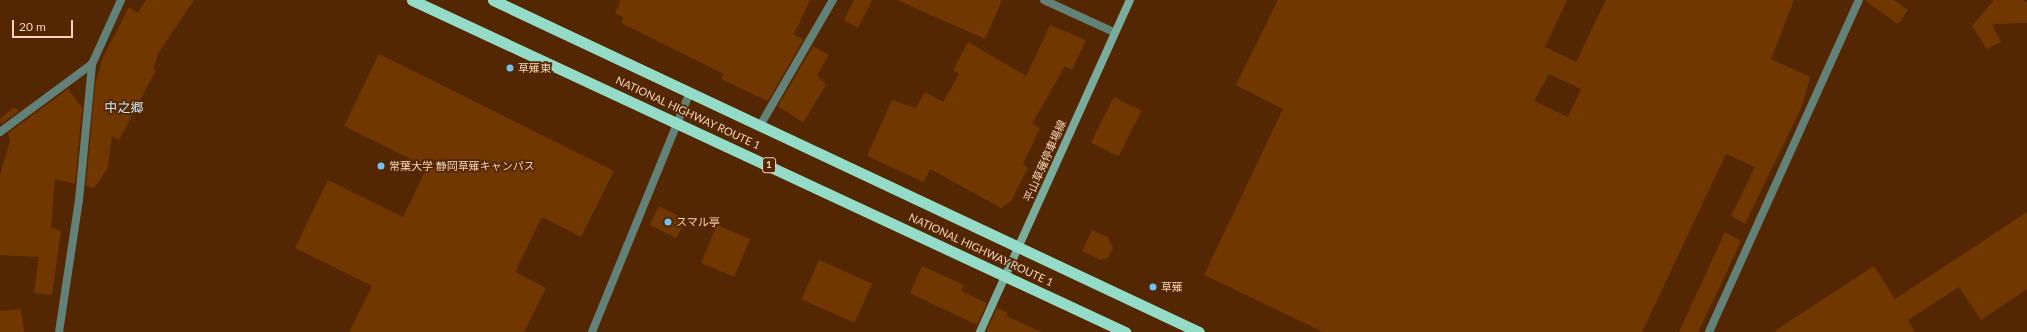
<!DOCTYPE html>
<meta charset="utf-8">
<style>
body{margin:0}
#map{position:relative;width:2027px;height:332px;overflow:hidden;background:#532701;font-family:Lato,"Noto Sans JP",sans-serif}
div>[style]{position:absolute}
[style*='--x']{left:calc(var(--x)*1px);top:calc(var(--y)*1px);width:calc(var(--w)*1px);rotate:calc(var(--a)*1deg)}
.building>*{inset:0;background:#713701;transform-origin:0 0}
.minor>*{height:8px;margin:-4px;padding:0 4px;transform-origin:4px;border-radius:4px;background:#628178}
.secondary>*{height:8px;margin:-4px;padding:0 4px;transform-origin:4px;border-radius:4px;background:#7aac9d}
.trunk>*{height:11px;margin:-5.5px;padding:0 5.5px;transform-origin:5.5px;border-radius:5.5px;background:#94dcc7}
.dots>*{width:11px;height:11px;translate:-50% -50%;box-sizing:border-box;border:2px solid #532701;border-radius:50%}
span{translate:-50% -50%;white-space:nowrap;text-align:center;line-height:1.15;-webkit-text-stroke:3.5px #532701;paint-order:stroke}
.shield-label span{padding:1px 3px;background:#532701;border:1px solid;border-radius:3px;-webkit-text-stroke-width:0}
.shield-label{font-size:10px;color:#f7d4bd;font-weight:700}
.poi-label{font-size:11px;color:#f7d4bd}
.left{translate:0 -50%;text-align:left}
.street-label{font-size:11px;color:#f7d4bd}
.quarter-label{font-size:13px;color:#c8e6f8}
.scale{position:absolute;left:12px;top:20px;width:61px;height:18px;box-sizing:border-box;border:2px solid #f7d4bd;border-top:0;padding-left:5px;font-size:12px;line-height:14px;white-space:nowrap;color:#f7d4bd;-webkit-text-stroke:3px #532701;paint-order:stroke}
</style>
<div id="map">
<div class="building">
<div style="clip-path:polygon(146px 0,194px 0,159px 52px,153px 69px,156px 70px,119px 140px,112px 136px,108px 167px,102px 177px,94px 188px,86px 186px,95px 85px,103px 57px,129px 7px,138px 13px)"></div>
<div style="clip-path:polygon(621px 0,810px 0,794px 34px,803px 40px,768px 101px,721px 79px,724px 74px,621px 23px,623px 17px,615px 13px)"></div>
<div style="clip-path:polygon(854px 0,872px 0,858px 28px,844px 20px)"></div>
<div style="clip-path:polygon(897px 0,1002px 0,985px 39px)"></div>
<div style="clip-path:polygon(evenodd,1278px 0,1567px 0,1545px 47px,1576px 62px,1606px 0,1794px 0,1771px 59px,1810px 77px,1802px 106px,1745px 224px,1731px 216px,1755px 167px,1726px 154px,1642px 332px,1323px 332px,1204px 275px,1283px 109px,1236px 85px,1278px 0,1549px 74px,1581px 89px,1568px 117px,1534px 101px,1549px 74px)"></div>
<div style="clip-path:polygon(1864px 0,1894px 0,1908px 10px,1898px 24px)"></div>
<div style="clip-path:polygon(1994px 0,2023px 0,2027px 3px,2027px 23px,1992px 24px,2001px 42px,1987px 49px,1972px 26px)"></div>
<div style="clip-path:polygon(1050px 25px,1086px 40px,1072px 70px,1065px 66px,1032px 124px,1040px 128px,1023px 164px,1028px 168px,1011px 201px,1001px 208px,930px 169px,924px 182px,867px 156px,892px 100px,916px 108px,925px 92px,943px 102px,959px 74px,953px 70px,968px 42px,1026px 76px)"></div>
<div style="clip-path:polygon(813px 46px,829px 55px,817px 75px,826px 85px,803px 123px,778px 106px)"></div>
<div style="clip-path:polygon(379px 54px,614px 171px,581px 237px,542px 217px,515px 272px,546px 288px,524px 332px,349px 332px,372px 286px,295px 248px,328px 180px,403px 217px,427px 167px,344px 126px)"></div>
<div style="clip-path:polygon(68px 89px,82px 108px,75px 184px,55px 179px,51px 227px,61px 231px,52px 295px,34px 293px,39px 257px,0 255px,0 175px,10px 141px,8px 133px)"></div>
<div style="left:1114px;top:97px;width:31px;height:51px;rotate:27deg"></div>
<div style="clip-path:polygon(14px 107px,19px 111px,1px 124px,0 119px)"></div>
<div style="left:659px;top:206px;width:30px;height:21px;rotate:27deg"></div>
<div style="clip-path:polygon(2027px 212px,2027px 289px,1981px 320px,1959px 287px,1908px 320px,1915px 332px,1773px 332px,1874px 266px,1895px 299px)"></div>
<div style="left:717px;top:225px;width:36px;height:41px;rotate:23deg"></div>
<div style="clip-path:polygon(1092px 230px,1108px 237px,1113px 248px,1108px 258px,1101px 260px,1082px 251px)"></div>
<div style="clip-path:polygon(1725px 232px,1741px 241px,1721px 284px,1698px 332px,1679px 332px)"></div>
<div style="left:819px;top:260px;width:58px;height:43px;rotate:24deg"></div>
<div style="clip-path:polygon(922px 266px,964px 285px,961px 291px,987px 303px,977px 325px,910px 293px)"></div>
<div style="clip-path:polygon(997px 308px,1008px 313px,1006px 316px,1042px 332px,986px 332px)"></div>
<div style="clip-path:polygon(21px 309px,24px 332px,0 332px,0 311px)"></div>
</div>
<div class="minor">
<div style="--x:1044;--y:0;--w:77;--a:24.6"></div>
<div style="--x:761;--y:124;--w:143;--a:-59.9"></div>
<div style="--x:0;--y:132;--w:114;--a:-36.5"></div>
<div style="--x:92;--y:64;--w:70;--a:-65.6"></div>
<div style="--x:59;--y:332;--w:134;--a:-81.4"></div>
<div style="--x:79;--y:200;--w:137;--a:-84.5"></div>
<div style="--x:592;--y:332;--w:259;--a:-67.8"></div>
<div style="--x:1709;--y:332;--w:364;--a:-65.7"></div>
</div>
<div class="secondary">
<div style="--x:980;--y:332;--w:364;--a:-65.7"></div>
</div>
<div class="trunk">
<div style="--x:412;--y:0;--w:787;--a:24.97"></div>
<div style="--x:493;--y:0;--w:780;--a:25.19"></div>
</div>
<div class="dots">
<div style="left:510px;top:68px;background:#6cc3f2"></div>
<div style="left:381px;top:166px;background:#6cc3f2"></div>
<div style="left:668px;top:222px;background:#6cc3f2"></div>
<div style="left:1153px;top:287px;background:#6cc3f2"></div>
</div>
<div class="shield-label">
<span style="left:769px;top:165px">1</span>
</div>
<div class="poi-label">
<span class="left" style="left:518px;top:68px">草薙東</span>
<span class="left" style="left:389px;top:166px">常葉大学 静岡草薙キャンパス</span>
<span class="left" style="left:676px;top:222px">スマル亭</span>
<span class="left" style="left:1161px;top:287px">草薙</span>
</div>
<div class="street-label">
<span style="left:688px;top:113px;rotate:25deg">NATIONAL HIGHWAY ROUTE 1</span>
<span style="left:1045px;top:161px;rotate:-66deg">平山草薙停車場線</span>
<span style="left:981px;top:250px;rotate:25deg">NATIONAL HIGHWAY ROUTE 1</span>
</div>
<div class="quarter-label">
<span style="left:124px;top:107px">中之郷</span>
</div>
<div class="scale">20 m</div>
</div>
